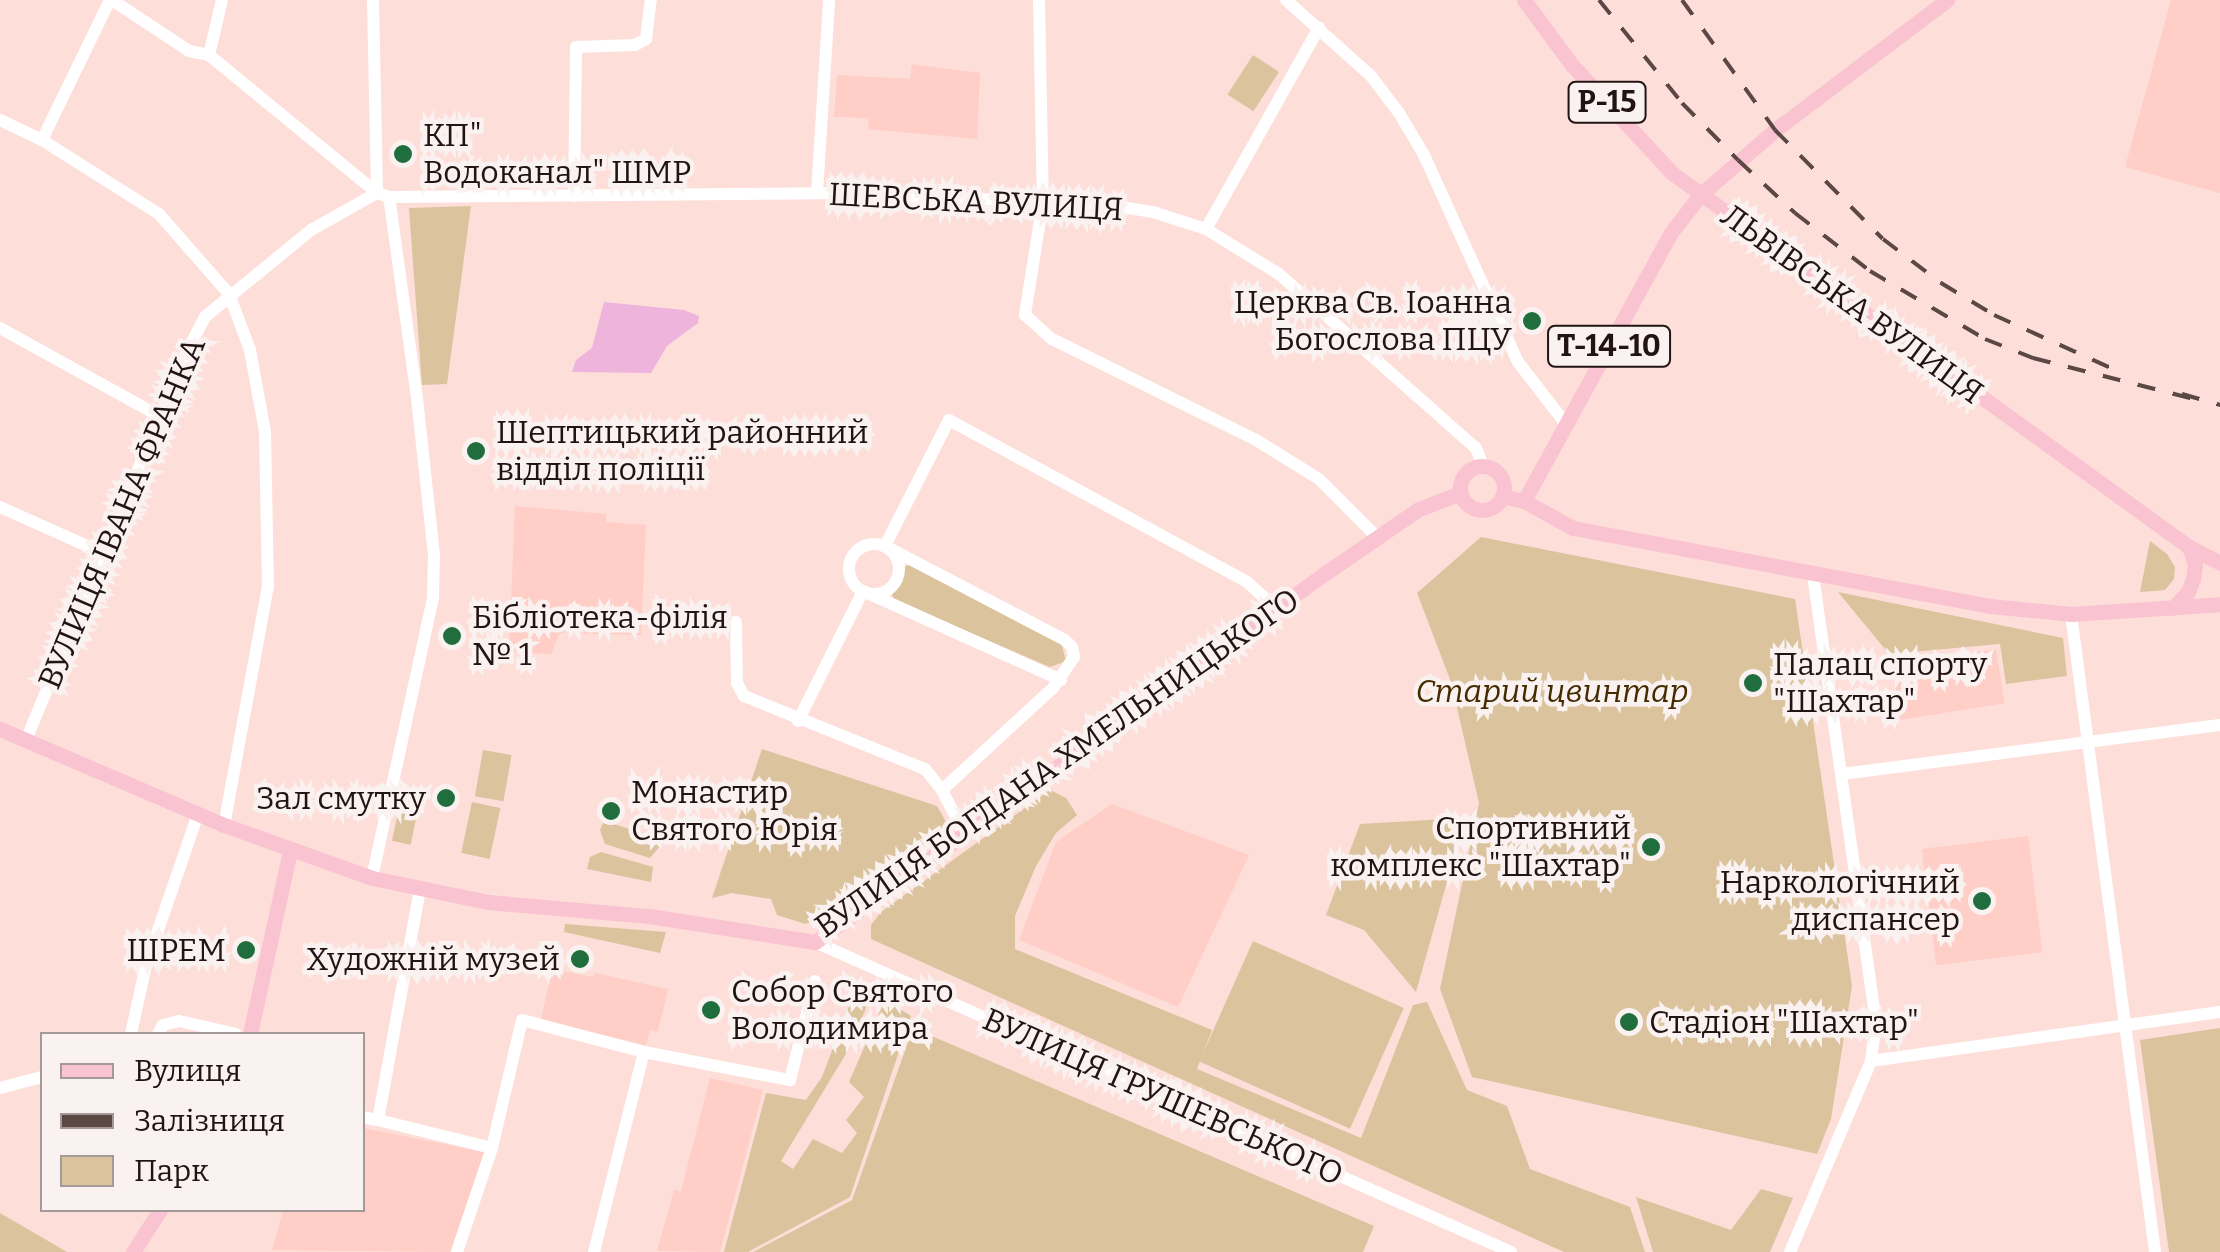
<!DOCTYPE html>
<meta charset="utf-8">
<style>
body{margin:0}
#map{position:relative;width:2220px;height:1252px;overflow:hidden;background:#feded9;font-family:Bitter,serif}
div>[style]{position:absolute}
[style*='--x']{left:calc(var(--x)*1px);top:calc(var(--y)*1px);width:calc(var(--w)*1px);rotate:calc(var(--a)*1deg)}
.built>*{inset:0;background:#fecec7;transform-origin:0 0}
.green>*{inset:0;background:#dbc39e;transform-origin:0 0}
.water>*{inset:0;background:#eeb4dc}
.minor>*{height:12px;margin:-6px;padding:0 6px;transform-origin:6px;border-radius:6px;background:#fff}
.minor>.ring{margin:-6px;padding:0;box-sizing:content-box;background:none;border:12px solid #fff;border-radius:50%}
.major>*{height:15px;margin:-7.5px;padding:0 7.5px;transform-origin:7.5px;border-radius:7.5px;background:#f9c3d1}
.major>.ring{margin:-7.5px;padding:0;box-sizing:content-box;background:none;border:15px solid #f9c3d1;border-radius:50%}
.rail>*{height:4px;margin-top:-2px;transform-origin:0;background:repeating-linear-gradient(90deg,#5b4845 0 18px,transparent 0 36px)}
.dots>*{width:28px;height:28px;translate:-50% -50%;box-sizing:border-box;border:5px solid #faf2f0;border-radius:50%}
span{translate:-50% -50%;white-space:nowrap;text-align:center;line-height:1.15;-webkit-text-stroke:9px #faf2f0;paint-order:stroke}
.shield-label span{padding:2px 8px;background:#faf2f0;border:2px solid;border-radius:8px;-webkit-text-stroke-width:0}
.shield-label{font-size:30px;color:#221412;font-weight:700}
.poi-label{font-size:32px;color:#221412}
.left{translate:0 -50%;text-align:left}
.right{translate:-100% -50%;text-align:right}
.street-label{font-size:32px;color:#221412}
.park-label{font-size:32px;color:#442b00;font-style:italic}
.legend{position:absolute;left:40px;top:1032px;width:325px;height:180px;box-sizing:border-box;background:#faf2f0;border:2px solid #a49997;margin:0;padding:12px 18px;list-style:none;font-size:30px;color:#221412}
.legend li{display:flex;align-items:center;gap:20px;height:50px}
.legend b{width:50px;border:2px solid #a49997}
</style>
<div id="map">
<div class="built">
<div style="clip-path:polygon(2171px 0,2220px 0,2220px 193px,2125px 167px)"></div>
<div style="clip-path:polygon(912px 64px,980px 73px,977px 139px,869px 129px,868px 118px,834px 117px,837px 75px,910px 79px)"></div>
<div style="clip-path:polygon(515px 506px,606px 514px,606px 522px,646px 525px,641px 635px,560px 633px,551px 654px,509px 652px)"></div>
<div style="left:1996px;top:649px;width:55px;height:105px;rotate:81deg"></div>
<div style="clip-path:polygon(1112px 804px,1249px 855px,1178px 1007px,1019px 940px,1056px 842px)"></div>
<div style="left:2028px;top:836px;width:117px;height:107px;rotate:83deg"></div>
<div style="clip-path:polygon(552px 969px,593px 977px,595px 973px,668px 989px,658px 1032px,650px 1030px,646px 1045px,541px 1020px)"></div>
<div style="clip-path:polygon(710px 1078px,763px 1090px,720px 1252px,657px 1251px,674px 1190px,681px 1191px)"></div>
<div style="clip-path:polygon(363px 1128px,484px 1152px,450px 1252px,272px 1250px,283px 1210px,362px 1210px)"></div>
</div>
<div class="green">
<div style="left:1253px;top:55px;width:31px;height:47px;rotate:33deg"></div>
<div style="clip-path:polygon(471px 206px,447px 384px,422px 385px,409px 208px)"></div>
<div style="clip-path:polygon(1481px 537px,1795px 599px,1852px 986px,1831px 1119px,1817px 1154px,1472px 1077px,1440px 989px,1479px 803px,1451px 682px,1417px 593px)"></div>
<div style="clip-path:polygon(2150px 541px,2167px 554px,2175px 567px,2174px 579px,2165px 590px,2140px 592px)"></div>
<div style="clip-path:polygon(911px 564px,1061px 642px,1066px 661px,1050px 667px,894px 600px,892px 594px,904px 567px)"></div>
<div style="clip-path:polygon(1838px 592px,2063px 638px,2067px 676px,2006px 684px,2000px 644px,1889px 654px)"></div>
<div style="clip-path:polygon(762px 749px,937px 806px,949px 827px,832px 913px,805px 924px,777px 915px,771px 899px,732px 893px,712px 898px)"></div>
<div style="left:483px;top:750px;width:29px;height:47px;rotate:10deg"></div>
<div style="left:403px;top:789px;width:19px;height:53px;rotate:12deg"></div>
<div style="clip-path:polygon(1050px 790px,1066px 798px,1077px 815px,1056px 833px,1036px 866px,1015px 916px,1015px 949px,1212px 1030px,1197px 1069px,1361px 1138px,1413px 1005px,1427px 1002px,1467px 1090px,1507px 1106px,1530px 1169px,1630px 1207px,1645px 1252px,1564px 1252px,871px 939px,871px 925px,881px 912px)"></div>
<div style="left:472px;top:802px;width:29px;height:52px;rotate:12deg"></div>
<div style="clip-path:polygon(1446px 819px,1457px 846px,1416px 992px,1364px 930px,1326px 915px,1360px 824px)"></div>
<div style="clip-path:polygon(604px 821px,665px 840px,650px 858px,605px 844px,600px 830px)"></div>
<div style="clip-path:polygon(601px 852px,653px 867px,651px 882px,587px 869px,590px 857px)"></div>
<div style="clip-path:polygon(565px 924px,666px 932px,660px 953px,564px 932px)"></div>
<div style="left:1253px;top:941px;width:165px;height:132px;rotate:24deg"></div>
<div style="clip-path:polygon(855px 990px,871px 995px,852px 1044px,781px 1161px,793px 1169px,813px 1139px,842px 1153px,857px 1133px,846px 1120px,864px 1097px,849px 1082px,885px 1000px,911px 1016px,850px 1197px,748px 1252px,724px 1252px,766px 1093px,806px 1100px,822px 1077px)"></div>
<div style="clip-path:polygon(913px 1028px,1374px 1226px,1363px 1252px,753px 1252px,852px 1200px)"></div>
<div style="clip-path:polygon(2220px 1028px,2220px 1252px,2169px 1252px,2140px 1040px)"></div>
<div style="clip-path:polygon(1761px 1189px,1793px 1198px,1770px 1252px,1653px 1252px,1636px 1197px,1731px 1230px)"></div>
<div style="clip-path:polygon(0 1213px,67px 1252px,0 1252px)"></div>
</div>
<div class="water">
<div style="clip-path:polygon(604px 302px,684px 310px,699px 316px,698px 323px,667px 346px,651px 373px,572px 372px,576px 360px,592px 348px)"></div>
</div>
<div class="minor">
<div style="--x:112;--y:0;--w:92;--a:33.5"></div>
<div style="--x:189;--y:51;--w:20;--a:11"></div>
<div style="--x:209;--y:55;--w:217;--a:39.4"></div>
<div style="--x:377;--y:193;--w:13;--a:18"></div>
<div style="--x:389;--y:197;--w:438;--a:-0.5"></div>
<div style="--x:827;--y:193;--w:276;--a:2.3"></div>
<div style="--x:1103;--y:204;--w:51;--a:9.1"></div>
<div style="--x:1153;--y:212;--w:56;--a:17.8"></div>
<div style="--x:1206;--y:229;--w:86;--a:31.7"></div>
<div style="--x:1279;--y:274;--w:263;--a:41.5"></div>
<div style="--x:1476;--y:448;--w:19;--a:69"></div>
<div style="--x:373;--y:0;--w:193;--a:88.8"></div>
<div style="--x:1039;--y:0;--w:202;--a:88.9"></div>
<div style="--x:1043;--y:202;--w:114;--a:99.1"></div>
<div style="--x:1025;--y:315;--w:36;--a:42"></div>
<div style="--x:1052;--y:339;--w:228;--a:26.3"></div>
<div style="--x:1256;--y:440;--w:74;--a:31.8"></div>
<div style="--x:1319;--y:479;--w:83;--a:45"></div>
<div style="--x:1286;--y:0;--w:114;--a:41.8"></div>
<div style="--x:1371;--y:76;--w:46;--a:52.9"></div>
<div style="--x:1399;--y:113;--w:49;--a:59.2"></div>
<div style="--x:1424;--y:155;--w:227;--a:65.6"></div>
<div style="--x:1518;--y:362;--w:78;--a:52.3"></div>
<div style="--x:209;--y:55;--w:57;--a:-76.7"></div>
<div style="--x:0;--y:120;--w:47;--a:25.5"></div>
<div style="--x:42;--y:140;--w:138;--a:32.3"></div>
<div style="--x:159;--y:214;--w:106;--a:48.8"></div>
<div style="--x:229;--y:294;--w:60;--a:69.4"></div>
<div style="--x:250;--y:350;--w:83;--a:79.6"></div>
<div style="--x:265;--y:432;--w:154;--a:88.9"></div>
<div style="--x:268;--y:586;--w:243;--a:100.4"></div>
<div style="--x:42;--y:140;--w:156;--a:-64.1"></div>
<div style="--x:817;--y:193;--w:193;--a:-86.4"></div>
<div style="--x:574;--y:196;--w:149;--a:-89.2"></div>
<div style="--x:576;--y:47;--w:59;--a:-1.9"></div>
<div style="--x:635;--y:45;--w:13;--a:-29"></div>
<div style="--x:646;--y:39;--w:39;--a:-83"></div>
<div style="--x:1206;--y:229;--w:231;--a:-60.7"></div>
<div style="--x:0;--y:328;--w:186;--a:28.9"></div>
<div style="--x:0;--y:507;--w:113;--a:24.1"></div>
<div class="ring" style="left:849px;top:544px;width:38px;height:38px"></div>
<div style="--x:2071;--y:614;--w:644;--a:82.5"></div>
<div style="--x:736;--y:622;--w:61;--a:89.1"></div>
<div style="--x:737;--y:683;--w:15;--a:62"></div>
<div style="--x:744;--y:696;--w:195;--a:22"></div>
<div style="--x:925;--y:769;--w:27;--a:51"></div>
<div style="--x:942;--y:790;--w:51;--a:62.9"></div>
<div style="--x:798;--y:721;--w:145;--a:-63.4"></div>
<div style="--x:863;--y:591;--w:217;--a:24.2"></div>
<div style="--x:26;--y:740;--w:421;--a:-67.5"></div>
<div style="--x:187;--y:351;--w:40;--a:-62"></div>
<div style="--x:206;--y:316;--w:136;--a:-39.3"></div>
<div style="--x:311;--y:230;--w:76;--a:-29.3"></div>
<div style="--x:1842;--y:774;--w:381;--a:-7.4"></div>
<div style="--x:942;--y:790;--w:151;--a:-42.6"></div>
<div style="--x:1053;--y:688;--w:37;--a:-56"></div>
<div style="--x:1074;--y:657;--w:10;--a:-101"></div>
<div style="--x:1072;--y:647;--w:10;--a:-135"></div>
<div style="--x:1065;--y:640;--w:203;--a:-152.4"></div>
<div style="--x:885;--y:546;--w:141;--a:-63.1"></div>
<div style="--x:949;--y:420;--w:339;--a:28.5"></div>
<div style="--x:1247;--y:582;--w:40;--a:42"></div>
<div style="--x:372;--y:878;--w:287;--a:-77.7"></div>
<div style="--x:433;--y:598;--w:43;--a:-88.7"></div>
<div style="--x:434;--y:555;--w:158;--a:-96.2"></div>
<div style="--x:417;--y:398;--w:203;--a:-97.9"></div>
<div style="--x:815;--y:942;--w:762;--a:24.01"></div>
<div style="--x:131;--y:1034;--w:71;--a:-77.7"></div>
<div style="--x:146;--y:965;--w:160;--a:-71"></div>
<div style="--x:158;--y:1034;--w:10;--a:-61"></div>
<div style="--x:163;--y:1025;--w:16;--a:-14"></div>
<div style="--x:179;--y:1021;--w:58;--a:12.8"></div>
<div style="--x:1871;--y:1061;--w:352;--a:-8"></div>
<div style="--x:0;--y:1088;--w:43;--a:-14.7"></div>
<div style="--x:362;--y:1117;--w:16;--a:11"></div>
<div style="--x:378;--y:1120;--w:234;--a:-79.7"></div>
<div style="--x:378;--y:1120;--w:117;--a:13.8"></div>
<div style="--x:492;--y:1148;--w:131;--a:-76.8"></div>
<div style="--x:522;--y:1020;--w:126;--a:14.7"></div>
<div style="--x:644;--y:1052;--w:149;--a:10.9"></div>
<div style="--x:790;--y:1080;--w:102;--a:-75.8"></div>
<div style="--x:457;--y:1252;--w:110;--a:-71.4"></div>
<div style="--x:594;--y:1252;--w:206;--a:-76"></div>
<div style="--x:1790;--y:1252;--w:207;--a:-67"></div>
<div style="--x:1871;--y:1061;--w:38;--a:-83"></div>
<div style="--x:1876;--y:1023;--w:455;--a:-98"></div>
</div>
<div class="major">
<div style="--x:1524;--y:0;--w:81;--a:53.6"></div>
<div style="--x:1572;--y:65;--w:147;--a:47.2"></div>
<div style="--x:1672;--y:173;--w:638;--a:35.88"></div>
<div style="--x:2189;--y:547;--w:35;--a:27"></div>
<div class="ring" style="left:1460px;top:466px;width:29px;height:29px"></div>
<div style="--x:1502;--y:496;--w:23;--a:13"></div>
<div style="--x:1524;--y:501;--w:56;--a:28.9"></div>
<div style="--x:1573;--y:528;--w:424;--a:10.6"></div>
<div style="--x:1990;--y:606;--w:81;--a:5.6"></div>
<div style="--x:2071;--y:614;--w:149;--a:-3.8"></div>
<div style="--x:1524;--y:501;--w:304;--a:-61.3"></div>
<div style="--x:1670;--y:234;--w:49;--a:-52.4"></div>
<div style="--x:1700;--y:195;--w:99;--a:-40.9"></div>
<div style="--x:1775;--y:130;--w:216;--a:-37.1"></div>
<div style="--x:2173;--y:608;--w:22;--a:-47"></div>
<div style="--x:2188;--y:592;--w:14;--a:-69"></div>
<div style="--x:2193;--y:579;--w:15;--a:-82"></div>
<div style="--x:2195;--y:564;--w:18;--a:-109"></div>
<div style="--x:0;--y:729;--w:244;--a:23.2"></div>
<div style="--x:224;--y:825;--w:157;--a:19.7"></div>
<div style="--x:372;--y:878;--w:118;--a:11.7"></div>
<div style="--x:488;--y:902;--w:162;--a:5"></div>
<div style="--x:649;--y:916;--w:168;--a:8.9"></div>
<div style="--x:815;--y:942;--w:628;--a:-35.87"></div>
<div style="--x:1324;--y:574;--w:113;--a:-34.5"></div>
<div style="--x:1417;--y:510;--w:46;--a:-21.6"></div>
<div style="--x:250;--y:1034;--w:187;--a:-77.7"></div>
<div style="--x:133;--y:1252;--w:50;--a:-57.3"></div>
</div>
<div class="rail">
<div style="--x:1599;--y:0;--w:132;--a:51.1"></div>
<div style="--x:1682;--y:103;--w:80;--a:45.5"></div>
<div style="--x:1738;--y:160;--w:78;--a:42.9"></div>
<div style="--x:1795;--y:213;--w:95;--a:37.7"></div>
<div style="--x:1870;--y:271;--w:134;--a:30.6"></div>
<div style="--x:1985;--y:339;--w:52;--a:21.6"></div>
<div style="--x:2033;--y:358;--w:166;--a:14.3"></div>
<div style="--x:1682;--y:0;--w:160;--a:54.4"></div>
<div style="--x:1775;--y:130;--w:153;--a:45.3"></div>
<div style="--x:1883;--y:239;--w:73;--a:37.2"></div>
<div style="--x:1941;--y:283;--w:62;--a:31.1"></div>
<div style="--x:1994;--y:315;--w:128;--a:24.4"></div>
<div style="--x:2182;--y:394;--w:40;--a:16"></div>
</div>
<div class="dots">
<div style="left:403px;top:154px;background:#206e3e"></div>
<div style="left:1532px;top:321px;background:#206e3e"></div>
<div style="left:476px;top:451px;background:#206e3e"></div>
<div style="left:452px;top:636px;background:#206e3e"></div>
<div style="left:1753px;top:683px;background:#206e3e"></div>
<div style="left:446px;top:798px;background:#206e3e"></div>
<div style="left:611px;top:811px;background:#206e3e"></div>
<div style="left:1651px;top:847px;background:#206e3e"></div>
<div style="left:1982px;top:901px;background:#206e3e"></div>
<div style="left:246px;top:950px;background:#206e3e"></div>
<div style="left:580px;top:959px;background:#206e3e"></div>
<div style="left:711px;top:1010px;background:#206e3e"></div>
<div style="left:1629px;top:1022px;background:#206e3e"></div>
</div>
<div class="shield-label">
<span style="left:1607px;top:102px">Р-15</span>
<span style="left:1609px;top:346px">Т-14-10</span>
</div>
<div class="poi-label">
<span class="left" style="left:423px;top:154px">КП"<br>Водоканал" ШМР</span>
<span class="right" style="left:1512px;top:321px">Церква Св. Іоанна<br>Богослова ПЦУ</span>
<span class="left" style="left:496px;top:451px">Шептицький районний<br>відділ поліції</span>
<span class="left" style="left:472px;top:636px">Бiблiотека-фiлiя<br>№ 1</span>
<span class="left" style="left:1773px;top:683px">Палац спорту<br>"Шахтар"</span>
<span class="left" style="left:631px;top:811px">Монастир<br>Святого Юрія</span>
<span class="right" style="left:426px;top:798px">Зал смутку</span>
<span class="right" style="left:1631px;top:847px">Спортивний<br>комплекс "Шахтар"</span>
<span class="right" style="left:1960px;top:901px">Наркологічний<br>диспансер</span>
<span class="right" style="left:226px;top:950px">ШРЕМ</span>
<span class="right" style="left:560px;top:959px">Художній музей</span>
<span class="left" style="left:731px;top:1010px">Собор Святого<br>Володимира</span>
<span class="left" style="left:1649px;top:1022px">Стадіон "Шахтар"</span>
</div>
<div class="street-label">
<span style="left:976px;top:202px;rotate:3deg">ШЕВСЬКА ВУЛИЦЯ</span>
<span style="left:1852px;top:304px;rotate:36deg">ЛЬВІВСЬКА ВУЛИЦЯ</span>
<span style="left:122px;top:513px;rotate:-67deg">ВУЛИЦЯ ІВАНА ФРАНКА</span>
<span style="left:1057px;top:763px;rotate:-35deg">ВУЛИЦЯ БОГДАНА ХМЕЛЬНИЦЬКОГО</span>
<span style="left:1163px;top:1097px;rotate:24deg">ВУЛИЦЯ ГРУШЕВСЬКОГО</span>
</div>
<div class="park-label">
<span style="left:1552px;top:691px">Старий цвинтар</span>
</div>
<ul class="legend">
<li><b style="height:12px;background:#f9c3d1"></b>Вулиця</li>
<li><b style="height:12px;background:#5b4845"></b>Залізниця</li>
<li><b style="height:28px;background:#dbc39e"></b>Парк</li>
</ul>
</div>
